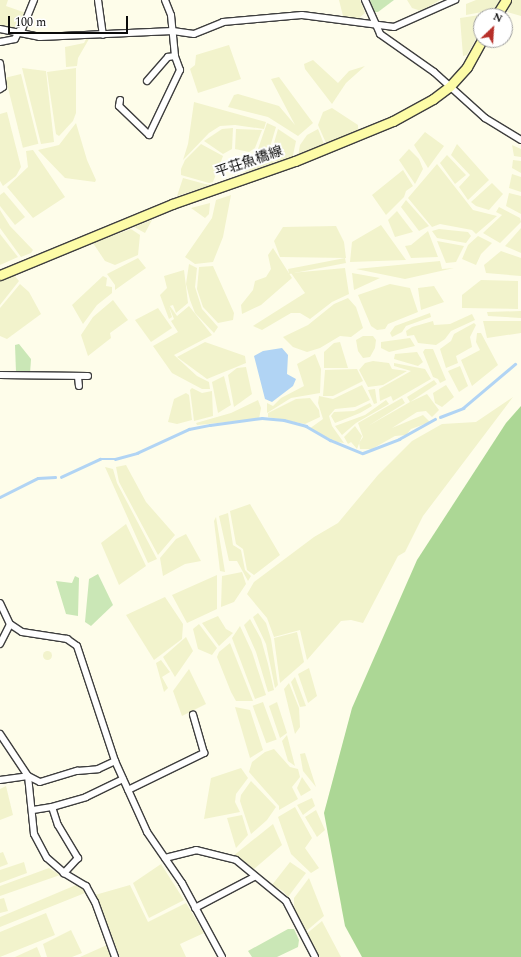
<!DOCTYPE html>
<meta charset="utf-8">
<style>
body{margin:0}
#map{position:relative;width:521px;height:957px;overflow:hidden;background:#fefdea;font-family:Spectral,"Noto Sans JP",serif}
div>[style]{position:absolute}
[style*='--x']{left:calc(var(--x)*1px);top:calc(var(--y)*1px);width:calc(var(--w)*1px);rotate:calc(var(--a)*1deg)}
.farmland>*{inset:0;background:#f2f3cc;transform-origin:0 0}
.round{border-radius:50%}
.green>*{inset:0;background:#cae7b6}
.forest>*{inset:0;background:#acd795}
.water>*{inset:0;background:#b1d4f4}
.stream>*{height:2.5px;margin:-1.25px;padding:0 1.25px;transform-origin:1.25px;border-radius:1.25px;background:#b1d4f4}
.roads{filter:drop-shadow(1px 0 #3e3e3e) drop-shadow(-1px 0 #3e3e3e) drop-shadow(0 1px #3e3e3e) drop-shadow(0 -1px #3e3e3e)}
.street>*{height:6px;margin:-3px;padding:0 3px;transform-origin:3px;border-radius:3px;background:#fff}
.secondary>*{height:9px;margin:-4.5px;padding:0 4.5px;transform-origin:4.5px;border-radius:4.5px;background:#fdfca7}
span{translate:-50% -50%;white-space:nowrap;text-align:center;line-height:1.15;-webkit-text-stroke:4px #fff;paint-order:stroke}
.street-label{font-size:14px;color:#0b0b0b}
.north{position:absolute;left:473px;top:8px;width:40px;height:40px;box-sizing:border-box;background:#fff;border:1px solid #9d9d9d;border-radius:50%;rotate:25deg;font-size:11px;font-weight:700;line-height:16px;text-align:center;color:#0b0b0b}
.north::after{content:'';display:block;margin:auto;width:14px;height:18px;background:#b72f28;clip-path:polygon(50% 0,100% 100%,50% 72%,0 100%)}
.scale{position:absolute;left:8px;top:16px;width:120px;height:18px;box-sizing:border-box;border:2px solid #0b0b0b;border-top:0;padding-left:5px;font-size:12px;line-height:14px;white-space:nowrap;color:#0b0b0b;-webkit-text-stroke:3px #fff;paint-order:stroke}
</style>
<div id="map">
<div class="farmland">
<div style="clip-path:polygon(0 0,8px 0,6px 6px,26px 13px,20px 29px,0 26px)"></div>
<div style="clip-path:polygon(339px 0,360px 0,365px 13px,358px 19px,343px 16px)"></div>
<div style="clip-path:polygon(407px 0,440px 0,421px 11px,412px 8px)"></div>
<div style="clip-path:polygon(476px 0,501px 0,501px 1px,490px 16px,482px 16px,482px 12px,466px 15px,466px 4px)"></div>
<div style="clip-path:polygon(512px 0,521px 0,521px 16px,507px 12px)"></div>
<div style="clip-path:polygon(480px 15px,481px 30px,467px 55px,463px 56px,460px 18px)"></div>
<div style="clip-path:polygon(86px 39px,89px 39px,78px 58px,77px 66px,66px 67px,65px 47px,84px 43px)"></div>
<div style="clip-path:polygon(229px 45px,241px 79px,198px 93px,190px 69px,195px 65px,196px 55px)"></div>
<div style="clip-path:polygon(313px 60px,338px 83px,349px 71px,365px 66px,346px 83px,332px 104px,305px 69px,304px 64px)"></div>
<div style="clip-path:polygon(22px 68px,46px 71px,54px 142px,41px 144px)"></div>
<div style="clip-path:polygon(76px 68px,76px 113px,73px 121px,59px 136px,56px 134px,47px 72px)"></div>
<div style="left:21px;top:74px;width:72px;height:16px;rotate:76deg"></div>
<div style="clip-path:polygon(279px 77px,313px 123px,298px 136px,268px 117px,228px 107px,234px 95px,238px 94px,279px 106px,295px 125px,271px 79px)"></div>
<div style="clip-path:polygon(194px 102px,266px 122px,264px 129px,235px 125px,220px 126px,209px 133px,183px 160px,188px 144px)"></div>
<div style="clip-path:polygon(332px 108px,358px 125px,358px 131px,326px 143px,318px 125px,323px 112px)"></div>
<div style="clip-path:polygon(7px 112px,21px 167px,16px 176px,3px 186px,0 181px,0 114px)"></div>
<div style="clip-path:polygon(76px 123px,87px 160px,96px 180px,95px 182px,65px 178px,38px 150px,59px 145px)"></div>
<div style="clip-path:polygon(267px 123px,276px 127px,267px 157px,251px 159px,252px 154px,257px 152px)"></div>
<div style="clip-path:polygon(233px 128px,232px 149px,223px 154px,204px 141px,222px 129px)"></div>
<div style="clip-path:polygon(236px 129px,262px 130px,255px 148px,249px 152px,235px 149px)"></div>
<div style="clip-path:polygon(278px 129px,296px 141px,292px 160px,280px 164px,270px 157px)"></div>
<div style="clip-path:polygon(318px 129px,324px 144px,298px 156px,300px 145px,307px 135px)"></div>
<div style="clip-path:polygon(425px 132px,444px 146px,428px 168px,414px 145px)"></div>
<div style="clip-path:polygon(201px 144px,223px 156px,213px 182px,209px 183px,181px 175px,181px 169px,185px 160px)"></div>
<div style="clip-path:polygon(457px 144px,489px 180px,468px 200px,459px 187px,470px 175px,451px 155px)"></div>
<div style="clip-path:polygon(512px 145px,521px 149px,521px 157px,514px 156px)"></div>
<div style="clip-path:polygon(409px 149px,419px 159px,423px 169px,415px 184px,399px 160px)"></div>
<div style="clip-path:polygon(33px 150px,65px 197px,33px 218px,7px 187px,28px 167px,26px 151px)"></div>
<div style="clip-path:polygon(447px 155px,466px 175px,455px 184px,440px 163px)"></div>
<div style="clip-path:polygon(267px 159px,278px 163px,244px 173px,251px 161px)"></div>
<div style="clip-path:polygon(513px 160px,521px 161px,521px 173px,512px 168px)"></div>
<div style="clip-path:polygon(437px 164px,473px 210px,497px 216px,476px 234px,472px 230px,440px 224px,432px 227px,408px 198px)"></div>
<div style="clip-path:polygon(403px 170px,413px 186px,406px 191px,404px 197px,386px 215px,372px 195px)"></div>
<div style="clip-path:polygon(512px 174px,521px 177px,521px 192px,509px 188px)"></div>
<div style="clip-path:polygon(183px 178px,205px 184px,212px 185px,177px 196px)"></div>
<div style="clip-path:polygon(492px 183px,503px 194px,489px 210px,476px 206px,471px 202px)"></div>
<div style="clip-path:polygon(4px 192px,25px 217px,15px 225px,0 206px,0 195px)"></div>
<div style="clip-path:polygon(509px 193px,521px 196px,521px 214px,506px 206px)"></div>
<div style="clip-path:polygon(231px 195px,223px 237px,213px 262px,195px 264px,185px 257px,212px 218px,216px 200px)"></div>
<div style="clip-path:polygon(406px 200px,429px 226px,419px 231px,401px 207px)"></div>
<div style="clip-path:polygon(210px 203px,209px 214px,205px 218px,191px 208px)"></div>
<div style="clip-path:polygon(499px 207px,520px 218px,521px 222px,500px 243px,483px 233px,502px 215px,496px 212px)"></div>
<div style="clip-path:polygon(0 210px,10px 226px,33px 250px,31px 253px,21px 257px,0 228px)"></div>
<div style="clip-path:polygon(397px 211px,413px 232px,395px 237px,388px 220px)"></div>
<div style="clip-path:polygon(152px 220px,145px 233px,134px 227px)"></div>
<div style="clip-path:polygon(381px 225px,406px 260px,350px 262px,352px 242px)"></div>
<div style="clip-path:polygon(336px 226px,344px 242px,346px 258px,280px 257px,274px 241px,283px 227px)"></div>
<div style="clip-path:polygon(521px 228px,521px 253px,505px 246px)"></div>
<div style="clip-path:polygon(131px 229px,140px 235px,138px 255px,115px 265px,105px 261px,93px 243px)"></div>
<div style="clip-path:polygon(439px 229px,468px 232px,471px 236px,466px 243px,437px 238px,432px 231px)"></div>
<div style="clip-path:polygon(428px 231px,438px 257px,411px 258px,405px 246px,411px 245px)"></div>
<div style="clip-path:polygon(0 234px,18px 257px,0 265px)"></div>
<div style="clip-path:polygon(478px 236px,492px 243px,481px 254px,476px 265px,462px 259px,468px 245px)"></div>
<div style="clip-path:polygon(437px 241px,464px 246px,456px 262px,446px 263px)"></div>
<div style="clip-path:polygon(273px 248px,292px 278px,261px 305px,242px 314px,241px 305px,253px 290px,255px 281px,266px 277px,271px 269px,268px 255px)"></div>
<div style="clip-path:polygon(501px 251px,521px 258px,521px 276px,486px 273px,484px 265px)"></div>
<div style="clip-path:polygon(138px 258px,146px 268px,115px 290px,115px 285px,107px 274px)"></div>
<div style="left:345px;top:258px;width:5px;height:58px;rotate:79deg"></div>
<div style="clip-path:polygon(440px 261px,442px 269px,454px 268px,405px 279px,356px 269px)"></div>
<div style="clip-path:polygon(189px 264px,197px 268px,195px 287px,202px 309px,218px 327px,214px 333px,195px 313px,190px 300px,186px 284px)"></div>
<div style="clip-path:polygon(213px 266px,234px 313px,233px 320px,218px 323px,203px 307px,197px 289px,199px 267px)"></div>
<div style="clip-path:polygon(345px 268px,349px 294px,332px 302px,310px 319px,300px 313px,291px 313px,262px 330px,253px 326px,305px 293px,291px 273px)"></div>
<div style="clip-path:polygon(184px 270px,188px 303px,176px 313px,173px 305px,170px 306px,177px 316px,189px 306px,212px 335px,174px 355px,197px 376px,209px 382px,210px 389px,202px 389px,172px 373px,153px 346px,178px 332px,171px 321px,174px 319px,169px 307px,172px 317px,169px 319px,160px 295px,167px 288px,164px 276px)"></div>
<div style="clip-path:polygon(352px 273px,380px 278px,354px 290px)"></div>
<div style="clip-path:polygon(13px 274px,19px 281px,0 305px,0 279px)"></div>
<div style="clip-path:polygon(103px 276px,107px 278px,106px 286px,112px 287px,112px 293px,97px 305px,83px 324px,72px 305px)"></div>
<div style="clip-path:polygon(481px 280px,518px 281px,518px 309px,462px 308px,462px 295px)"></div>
<div style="clip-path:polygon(20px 284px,29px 292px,41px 314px,7px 339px,0 336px,0 308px)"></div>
<div style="clip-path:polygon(390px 284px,410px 288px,418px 312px,388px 324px,385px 329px,377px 330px,371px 326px,358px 295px)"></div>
<div style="clip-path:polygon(434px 286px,444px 302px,421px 310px,418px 288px)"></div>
<div style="clip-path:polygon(348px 298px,356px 307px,363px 328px,351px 337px,340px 336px,320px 348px,307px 352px,293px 347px,283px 337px,308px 325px,334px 304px)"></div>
<div style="clip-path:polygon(113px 300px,128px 320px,110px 333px,111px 338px,88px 356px,81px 335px,93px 317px)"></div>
<div style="clip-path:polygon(158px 308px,172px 328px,151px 342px,135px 320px)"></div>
<div style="clip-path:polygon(521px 311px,521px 318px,488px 316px,487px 312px)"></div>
<div style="clip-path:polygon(430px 313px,431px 317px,406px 326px,402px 332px,392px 337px,390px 333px,395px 326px)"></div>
<div style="clip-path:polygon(472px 314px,475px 320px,451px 331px,445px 339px,436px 345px,418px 343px,414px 335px,407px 336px,406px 331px,412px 327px,433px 321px,434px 325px,450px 324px)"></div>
<div style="clip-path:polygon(483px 321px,521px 321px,521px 333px,487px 338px)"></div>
<div style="clip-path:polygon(474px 323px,476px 325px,470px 337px,472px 347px,456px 356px,458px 363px,446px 368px,440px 349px,451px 341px,454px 334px)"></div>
<div style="clip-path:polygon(477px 333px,481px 333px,498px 365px,472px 386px,461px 360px,480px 350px,476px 342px)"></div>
<div style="clip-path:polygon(363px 336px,373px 336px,376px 340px,375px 348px,370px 357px,363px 358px,358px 351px,356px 340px)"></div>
<div style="clip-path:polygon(410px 338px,415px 346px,389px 352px,381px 348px,381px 342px)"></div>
<div style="clip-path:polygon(205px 342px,245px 356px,246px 363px,207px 379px,177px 357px)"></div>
<div style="clip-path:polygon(340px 342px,348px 368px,324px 368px,324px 352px,334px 343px)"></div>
<div style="clip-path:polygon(425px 349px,433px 349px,446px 380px,440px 383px,438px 379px,433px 377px,423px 352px)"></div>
<div style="clip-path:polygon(417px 352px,423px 362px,418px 366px,394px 359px,395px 354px)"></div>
<div style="clip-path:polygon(315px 354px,321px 369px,320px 393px,291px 398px,267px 413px,267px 403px,273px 406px,281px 398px,304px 386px,297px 364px)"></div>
<div style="clip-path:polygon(373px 361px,389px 363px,392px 369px,407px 371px,383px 385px,368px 387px,359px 370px,365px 363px)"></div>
<div style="clip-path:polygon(394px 363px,425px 369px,431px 379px,393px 401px,391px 396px,380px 401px,379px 389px,411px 371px,394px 366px)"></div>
<div style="clip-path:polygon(460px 366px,468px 386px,459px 392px,448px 371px)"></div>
<div style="clip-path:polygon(246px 367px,252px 394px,234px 407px,228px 375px,237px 368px)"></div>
<div style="clip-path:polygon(357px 369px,363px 381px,333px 396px,323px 396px,325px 370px)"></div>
<div style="clip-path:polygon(224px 376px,231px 405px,218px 413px,212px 382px)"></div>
<div style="clip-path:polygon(434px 380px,437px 384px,410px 402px,427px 394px,439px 410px,432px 417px,426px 411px,417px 412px,392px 428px,423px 415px,430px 422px,411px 429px,406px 435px,395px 436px,372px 449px,360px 449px,359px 443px,363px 437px,358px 423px,402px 398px,405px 403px,368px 426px,410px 402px,407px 397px)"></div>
<div style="clip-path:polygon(362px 385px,370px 400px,355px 407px,335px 409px,329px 416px,332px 426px,344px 443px,337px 442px,309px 429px,323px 419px,318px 403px,319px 396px,333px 399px)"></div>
<div style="clip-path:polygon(446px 385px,454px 397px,442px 407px,435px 403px,433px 393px)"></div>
<div style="clip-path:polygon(192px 388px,202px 393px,212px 391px,213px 416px,194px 421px,190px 390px)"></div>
<div style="clip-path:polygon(375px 389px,377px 403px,374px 404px,368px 390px)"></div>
<div style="clip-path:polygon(186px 393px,189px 395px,192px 420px,177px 424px,168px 422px,174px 399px)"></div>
<div style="clip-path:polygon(513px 397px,423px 516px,405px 552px,398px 556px,363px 623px,351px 620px,341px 621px,307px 660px,300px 630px,274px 637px,267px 618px,247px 594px,254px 582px,314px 537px,338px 523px,378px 475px,412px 441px,442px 424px,476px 422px)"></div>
<div style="clip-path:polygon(310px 398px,319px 410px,320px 417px,305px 424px,268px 417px,268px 413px,296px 399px)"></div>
<div style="clip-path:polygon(258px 400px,261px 408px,259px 419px,197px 425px,196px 423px,231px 413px)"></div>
<div style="clip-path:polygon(386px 400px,389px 404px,356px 423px,342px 435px,335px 426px,365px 415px)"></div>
<div style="clip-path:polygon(370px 403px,372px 406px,360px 413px,335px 423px,331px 416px,334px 412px,354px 411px)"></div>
<div style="clip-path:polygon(355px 426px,362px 436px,357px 449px,351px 442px,348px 444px,344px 437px)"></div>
<div style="clip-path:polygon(126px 465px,146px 502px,175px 535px,158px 555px,119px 482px,116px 467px)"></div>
<div style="clip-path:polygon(105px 467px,113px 469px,117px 483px,157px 559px,148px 563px)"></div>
<div style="clip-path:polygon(250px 504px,280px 555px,254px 575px,247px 570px,243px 549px,236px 544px,230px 511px)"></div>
<div style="clip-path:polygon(228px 513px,233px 545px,241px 550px,245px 570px,251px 576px,248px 581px,237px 561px,229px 561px,219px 516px)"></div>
<div style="clip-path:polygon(216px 517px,225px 572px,220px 571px,214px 521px)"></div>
<div style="clip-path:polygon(126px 524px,146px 566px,119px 585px,101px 543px)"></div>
<div style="clip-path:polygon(186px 534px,201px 561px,185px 564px,163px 576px,160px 558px,176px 539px)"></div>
<div style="clip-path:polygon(242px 572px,246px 584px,234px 602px,221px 607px,222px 576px)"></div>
<div style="clip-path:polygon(217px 575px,217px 609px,187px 623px,172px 595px)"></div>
<div style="clip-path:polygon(165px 597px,183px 624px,182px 639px,154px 660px,126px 615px)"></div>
<div style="clip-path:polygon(258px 613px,266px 623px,271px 639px,278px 685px,275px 688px,266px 644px,253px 617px)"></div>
<div style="clip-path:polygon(218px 616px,226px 629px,233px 633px,219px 646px,202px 623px)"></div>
<div style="clip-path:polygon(250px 619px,261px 639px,268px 664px,274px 690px,268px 692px,256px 652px,244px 625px)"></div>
<div style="clip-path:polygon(199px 624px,217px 648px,212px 655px,198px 649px,193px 629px)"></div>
<div style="clip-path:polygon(240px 626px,252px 652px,266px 695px,255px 699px,232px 638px)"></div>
<div style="clip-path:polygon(297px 632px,304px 662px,280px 683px,274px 638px)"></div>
<div style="clip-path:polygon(186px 637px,193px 651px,175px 677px,163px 657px)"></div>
<div style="clip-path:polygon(230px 643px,253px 701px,236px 701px,231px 692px,217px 657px,219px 652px)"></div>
<div class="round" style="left:42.5px;top:650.5px;width:9px;height:9px"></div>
<div style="clip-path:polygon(161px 660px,170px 672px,162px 677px,168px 688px,164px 692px,156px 663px)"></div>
<div style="clip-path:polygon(309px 668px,317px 696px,308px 703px,298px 674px)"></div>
<div style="clip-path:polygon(189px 669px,206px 704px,182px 716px,173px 691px)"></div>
<div style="clip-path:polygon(295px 677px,306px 706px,300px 707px,291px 682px)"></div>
<div style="clip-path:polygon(289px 683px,299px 708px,300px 727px,295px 734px,284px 689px)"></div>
<div style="left:263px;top:702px;width:40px;height:11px;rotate:70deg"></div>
<div style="clip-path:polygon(277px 702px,287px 733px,280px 738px,269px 706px)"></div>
<div style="clip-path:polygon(235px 707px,250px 710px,263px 750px,250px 758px)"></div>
<div style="clip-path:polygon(287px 735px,295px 766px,288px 761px,282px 741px)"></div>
<div style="clip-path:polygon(274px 749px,290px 767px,298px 769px,300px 777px,292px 787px,298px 799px,279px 810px,279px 806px,249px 772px,252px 762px,265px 752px)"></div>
<div style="clip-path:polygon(305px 753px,316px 787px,303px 771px,300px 754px)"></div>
<div style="clip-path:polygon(241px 768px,248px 778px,236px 794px,235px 802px,240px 812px,204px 819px,211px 778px)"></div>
<div style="clip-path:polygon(302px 777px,311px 790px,301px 796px,297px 788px)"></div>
<div style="clip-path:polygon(251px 781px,276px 807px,267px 820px,251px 834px,240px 801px,241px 795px)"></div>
<div style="clip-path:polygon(6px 786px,13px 815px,0 820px,0 789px)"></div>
<div style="clip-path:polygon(312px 798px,315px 806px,303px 815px,297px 805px)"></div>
<div style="clip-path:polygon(295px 807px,312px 838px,305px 848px,319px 868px,311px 873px,291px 854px,278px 817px)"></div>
<div style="clip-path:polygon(316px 810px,325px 830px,317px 837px,305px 817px)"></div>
<div style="clip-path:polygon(242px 815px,248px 835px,236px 848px,227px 818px)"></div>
<div style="clip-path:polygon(273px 824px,282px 845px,254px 869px,233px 856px)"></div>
<div style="clip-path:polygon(3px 852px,8px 864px,0 867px,0 853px)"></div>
<div style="clip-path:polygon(24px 862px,27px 873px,0 883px,0 870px)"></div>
<div style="clip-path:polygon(290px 862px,306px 873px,288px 897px,283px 891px,272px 885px)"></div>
<div style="clip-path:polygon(161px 864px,184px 900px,149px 918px,133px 883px)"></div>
<div style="clip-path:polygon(49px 868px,60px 875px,0 896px,0 886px)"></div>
<div style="clip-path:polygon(309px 878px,324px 916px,304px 933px,294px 912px,294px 898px)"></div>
<div style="clip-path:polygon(76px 885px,81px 886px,85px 893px,0 927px,0 917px)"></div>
<div style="clip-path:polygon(130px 885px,148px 922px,186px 903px,204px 933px,180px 944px,186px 957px,120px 957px,95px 895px)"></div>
<div style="clip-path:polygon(4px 898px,8px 911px,0 913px,0 899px)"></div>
<div style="clip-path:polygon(46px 913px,55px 935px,0 957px,0 932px)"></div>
<div style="clip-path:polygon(322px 921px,341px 957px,318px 957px,305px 935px)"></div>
<div style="clip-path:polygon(71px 930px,82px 953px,72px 957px,47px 957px,43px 944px)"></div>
<div style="clip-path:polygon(107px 945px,112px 957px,80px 957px)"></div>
<div style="clip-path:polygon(37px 947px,41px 957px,15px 957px)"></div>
</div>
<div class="green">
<div style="clip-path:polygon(370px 0,394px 0,378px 12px,374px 12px)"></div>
<div style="clip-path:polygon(19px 344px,31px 359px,30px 374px,16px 372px,15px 345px)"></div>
<div style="clip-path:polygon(98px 574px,113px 605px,91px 626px,85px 622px,89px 579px)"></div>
<div style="clip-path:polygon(75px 576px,79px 578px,78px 616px,66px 614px,56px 581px,72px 583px)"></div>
<div style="clip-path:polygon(288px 929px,294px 929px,299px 940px,298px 947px,277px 957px,252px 957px,248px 951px)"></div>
</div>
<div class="forest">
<div style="clip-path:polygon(521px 406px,521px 957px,362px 957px,345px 926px,324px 813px,352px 708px,417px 560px,506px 423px)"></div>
</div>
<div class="water">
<div style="clip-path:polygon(282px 348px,288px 355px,287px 374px,296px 379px,293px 386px,272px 402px,265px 399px,254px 356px,263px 351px)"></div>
</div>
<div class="stream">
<div style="--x:440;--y:417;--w:25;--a:-21"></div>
<div style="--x:463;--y:408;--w:68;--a:-40.2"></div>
<div style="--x:61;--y:477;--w:43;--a:-24.8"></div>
<div style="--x:100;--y:459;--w:15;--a:0"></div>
<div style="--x:115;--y:459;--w:23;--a:-15"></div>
<div style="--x:137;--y:453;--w:57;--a:-24.8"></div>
<div style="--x:189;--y:429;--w:21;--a:-11"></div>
<div style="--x:210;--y:425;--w:52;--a:-7.7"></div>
<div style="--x:262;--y:418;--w:22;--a:5"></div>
<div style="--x:284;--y:420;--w:23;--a:15"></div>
<div style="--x:306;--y:426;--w:28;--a:30"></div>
<div style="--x:330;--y:440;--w:35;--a:22"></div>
<div style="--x:363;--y:453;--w:39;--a:-21"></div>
<div style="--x:399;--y:439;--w:41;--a:-29.1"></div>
<div style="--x:0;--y:497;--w:42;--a:-26.6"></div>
<div style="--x:38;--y:478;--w:17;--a:-3"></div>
</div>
<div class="roads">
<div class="street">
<div style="--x:98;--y:0;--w:35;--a:82"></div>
<div style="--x:365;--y:0;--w:37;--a:66"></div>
<div style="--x:380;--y:34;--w:66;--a:35.1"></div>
<div style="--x:434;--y:72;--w:69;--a:42"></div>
<div style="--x:485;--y:118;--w:42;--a:31.4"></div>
<div style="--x:0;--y:29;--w:41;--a:11.3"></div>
<div style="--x:40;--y:37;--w:133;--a:-2.6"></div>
<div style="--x:173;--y:31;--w:21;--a:8"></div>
<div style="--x:194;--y:34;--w:31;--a:-22"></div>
<div style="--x:223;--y:22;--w:79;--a:-5.1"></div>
<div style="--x:302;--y:15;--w:93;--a:7.4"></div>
<div style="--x:394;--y:27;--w:67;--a:-23.9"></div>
<div style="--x:21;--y:32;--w:35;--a:-68"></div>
<div style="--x:0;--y:42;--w:15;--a:-11"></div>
<div style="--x:15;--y:39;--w:9;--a:-63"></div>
<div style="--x:0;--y:63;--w:24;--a:83"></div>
<div style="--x:3;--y:87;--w:4;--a:146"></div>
<div style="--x:147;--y:81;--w:32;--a:-49"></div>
<div style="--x:168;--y:57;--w:7;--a:-8"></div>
<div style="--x:120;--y:100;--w:6;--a:99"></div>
<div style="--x:119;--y:106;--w:42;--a:44"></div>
<div style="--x:149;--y:135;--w:72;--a:-64.5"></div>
<div style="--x:180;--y:70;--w:15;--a:-110"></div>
<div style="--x:175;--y:56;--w:41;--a:-95.6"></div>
<div style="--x:171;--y:15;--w:16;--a:-112"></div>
<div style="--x:0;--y:375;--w:88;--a:0.7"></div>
<div style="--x:78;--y:377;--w:9;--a:84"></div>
<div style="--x:0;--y:603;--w:23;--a:65"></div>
<div style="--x:10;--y:624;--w:14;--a:34"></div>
<div style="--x:22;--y:632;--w:46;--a:8.8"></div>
<div style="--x:67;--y:639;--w:12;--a:35"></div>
<div style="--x:77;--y:646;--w:121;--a:71.7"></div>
<div style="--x:115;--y:761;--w:78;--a:65.7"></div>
<div style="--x:147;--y:832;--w:62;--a:55.5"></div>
<div style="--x:182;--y:883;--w:84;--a:61.6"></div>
<div style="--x:0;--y:644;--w:22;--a:-63"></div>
<div style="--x:0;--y:734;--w:50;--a:56.3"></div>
<div style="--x:28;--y:776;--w:58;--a:84.1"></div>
<div style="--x:34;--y:834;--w:27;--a:62"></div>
<div style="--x:47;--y:858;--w:23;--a:41"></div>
<div style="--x:64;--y:873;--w:26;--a:31"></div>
<div style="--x:86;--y:886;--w:18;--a:61"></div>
<div style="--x:95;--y:902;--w:59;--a:70"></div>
<div style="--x:0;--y:780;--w:28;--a:-8"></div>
<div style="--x:28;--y:776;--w:13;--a:27"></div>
<div style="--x:40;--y:782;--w:39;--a:-17"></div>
<div style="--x:77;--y:771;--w:21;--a:-5"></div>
<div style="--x:98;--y:769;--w:19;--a:-25"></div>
<div style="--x:128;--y:790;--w:85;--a:-26"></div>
<div style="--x:204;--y:753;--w:40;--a:-106"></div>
<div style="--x:52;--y:807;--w:19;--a:72"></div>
<div style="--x:58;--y:825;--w:39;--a:59"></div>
<div style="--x:78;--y:858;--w:21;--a:133"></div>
<div style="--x:33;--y:810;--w:19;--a:-9"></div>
<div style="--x:52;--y:807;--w:35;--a:-16"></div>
<div style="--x:86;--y:797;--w:41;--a:-25.9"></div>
<div style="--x:165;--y:858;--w:32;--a:-14"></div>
<div style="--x:196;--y:850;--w:41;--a:14"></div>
<div style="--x:236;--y:860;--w:65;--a:39.4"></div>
<div style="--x:286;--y:901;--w:63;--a:62.6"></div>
<div style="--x:195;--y:908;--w:67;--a:-27.7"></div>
</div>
<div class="secondary">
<div style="--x:496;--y:16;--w:19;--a:-58"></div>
<div style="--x:0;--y:275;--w:186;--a:-22.4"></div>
<div style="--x:172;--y:204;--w:130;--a:-19.3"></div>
<div style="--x:295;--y:161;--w:106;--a:-22.2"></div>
<div style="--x:393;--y:121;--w:46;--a:-28.8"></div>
<div style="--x:433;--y:99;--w:21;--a:-37"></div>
<div style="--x:450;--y:86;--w:25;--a:-48"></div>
<div style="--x:467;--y:67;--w:31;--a:-61"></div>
</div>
</div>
<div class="street-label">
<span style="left:249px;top:162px;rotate:-19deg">平荘魚橋線</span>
</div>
<div class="north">N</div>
<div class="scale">100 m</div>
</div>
